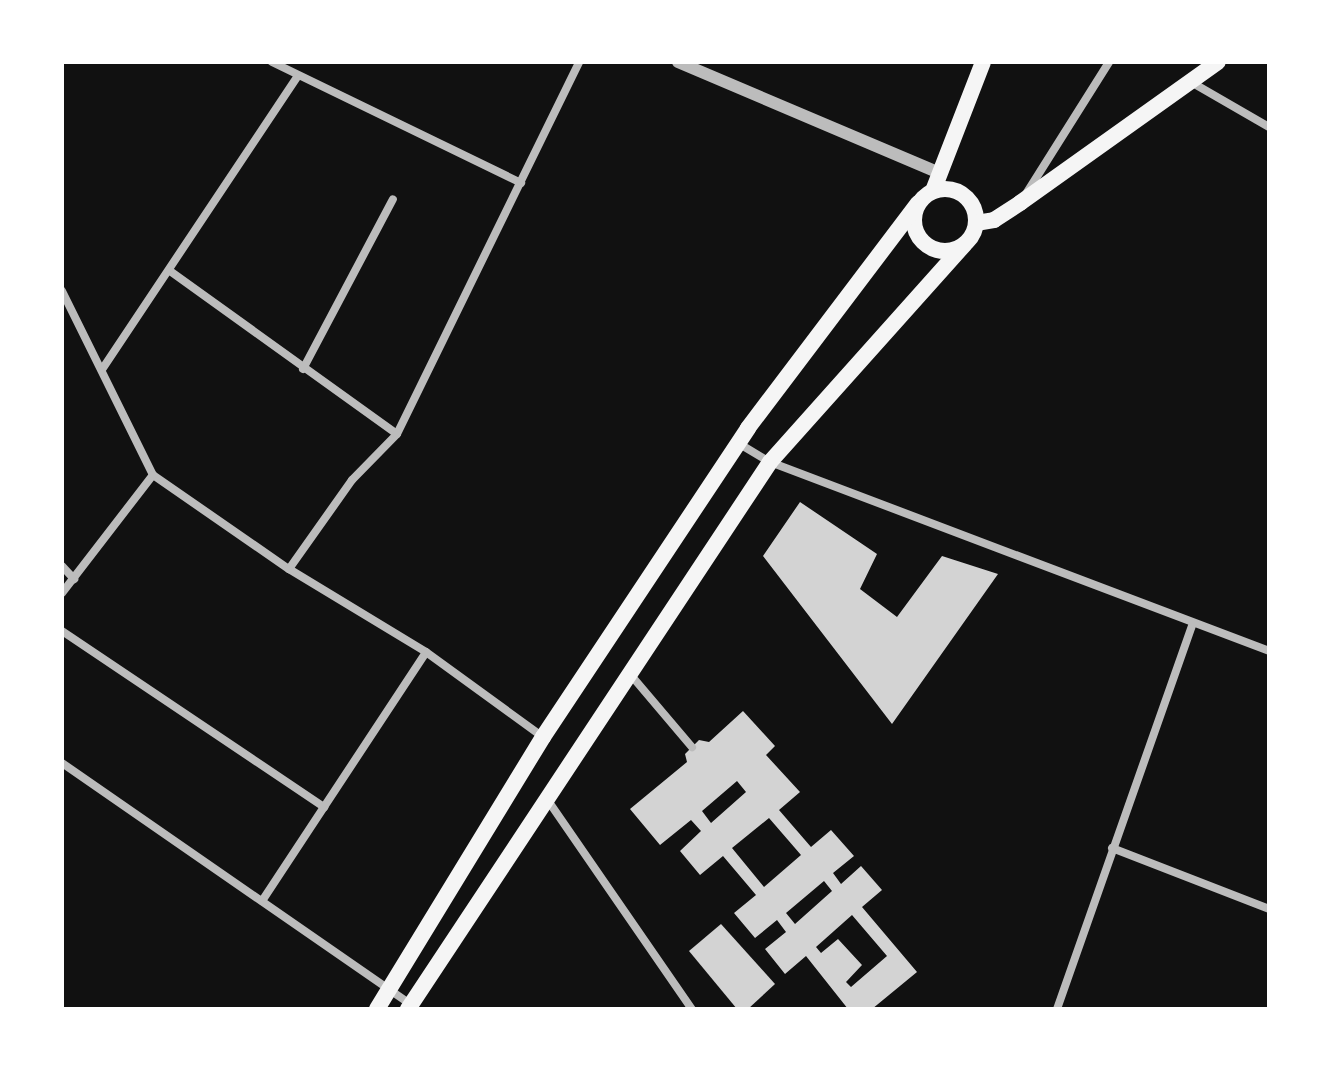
<!DOCTYPE html>
<style>
body{margin:0}
#map{position:relative;width:1331px;height:1071px;overflow:hidden;background:#111;font-family:"Varela Round",sans-serif}
div>[style]{position:absolute}
[style*='--x']{left:calc(var(--x)*1px);top:calc(var(--y)*1px);width:calc(var(--w)*1px);rotate:calc(var(--a)*1deg)}
.building>*{inset:0;background:#d3d3d3}
.minor>*{height:8px;margin:-4px;padding:0 4px;transform-origin:4px;border-radius:4px;background:#bcbcbc}
.tertiary>*{height:12px;margin:-6px;padding:0 6px;transform-origin:6px;border-radius:6px;background:#bcbcbc}
.primary>*{height:16px;margin:-8px;padding:0 8px;transform-origin:8px;border-radius:8px;background:#f5f5f5}
.primary>.ring{margin:-8px;padding:0;box-sizing:content-box;background:none;border:16px solid #f5f5f5;border-radius:50%}
span{translate:-50% -50%;white-space:nowrap;text-align:center;line-height:1.15;-webkit-text-stroke:8px #fff;paint-order:stroke}
.frame{position:absolute;inset:0;border:64px solid #fff;pointer-events:none}
</style>
<div id="map">
<div class="building">
<div style="clip-path:polygon(800px 502px,877px 554px,860px 589px,897px 617px,942px 556px,998px 574px,892px 724px,763px 556px)"></div>
<div style="clip-path:polygon(evenodd,743px 711px,775px 746px,766px 755px,800px 792px,779px 810px,811px 847px,831px 830px,854px 856px,833px 873px,841px 884px,861px 866px,882px 890px,862px 907px,917px 972px,872px 1009px,848px 1009px,806px 956px,785px 974px,765px 949px,786px 932px,777px 920px,755px 938px,734px 913px,756px 895px,723px 856px,700px 875px,680px 851px,701px 831px,691px 820px,660px 845px,630px 809px,687px 762px,685px 754px,699px 740px,709px 742px,743px 711px,737px 781px,746px 792px,711px 823px,702px 811px,737px 781px,743px 711px,769px 818px,801px 855px,764px 887px,732px 848px,769px 818px,743px 711px,824px 881px,832px 891px,795px 924px,786px 913px,824px 881px,743px 711px,852px 915px,887px 956px,851px 987px,846px 982px,862px 965px,838px 939px,821px 953px,816px 947px,852px 915px)"></div>
<div style="clip-path:polygon(721px 924px,775px 984px,748px 1009px,737px 1009px,689px 951px)"></div>
</div>
<div class="minor">
<div style="--x:272;--y:62;--w:277;--a:25.9"></div>
<div style="--x:1191;--y:82;--w:90;--a:30"></div>
<div style="--x:1026;--y:194;--w:156;--a:-57.8"></div>
<div style="--x:170;--y:271;--w:279;--a:35.7"></div>
<div style="--x:62;--y:291;--w:205;--a:63.7"></div>
<div style="--x:153;--y:475;--w:165;--a:34.7"></div>
<div style="--x:289;--y:569;--w:160;--a:31.2"></div>
<div style="--x:426;--y:652;--w:145;--a:36"></div>
<div style="--x:103;--y:368;--w:351;--a:-56.3"></div>
<div style="--x:303;--y:369;--w:192;--a:-62.1"></div>
<div style="--x:738;--y:443;--w:37;--a:31"></div>
<div style="--x:770;--y:462;--w:534;--a:20.74"></div>
<div style="--x:62;--y:566;--w:18;--a:47"></div>
<div style="--x:289;--y:569;--w:109;--a:-54.7"></div>
<div style="--x:352;--y:480;--w:64;--a:-45.6"></div>
<div style="--x:397;--y:434;--w:414;--a:-63.9"></div>
<div style="--x:62;--y:593;--w:149;--a:-52.4"></div>
<div style="--x:62;--y:631;--w:316;--a:33.9"></div>
<div style="--x:630;--y:674;--w:96;--a:49.7"></div>
<div style="--x:62;--y:763;--w:427;--a:34.7"></div>
<div style="--x:549;--y:802;--w:252;--a:55.4"></div>
<div style="--x:1112;--y:848;--w:168;--a:21.2"></div>
<div style="--x:262;--y:901;--w:298;--a:-56.6"></div>
<div style="--x:1057;--y:1009;--w:409;--a:-70.6"></div>
</div>
<div class="tertiary">
<div style="--x:678;--y:62;--w:285;--a:23"></div>
</div>
<div class="primary">
<div class="ring" style="left:914px;top:189px;width:46px;height:46px"></div>
<div style="--x:933;--y:191;--w:138;--a:-68.8"></div>
<div style="--x:976;--y:223;--w:18;--a:-9"></div>
<div style="--x:994;--y:220;--w:31;--a:-33"></div>
<div style="--x:1020;--y:203;--w:243;--a:-35.5"></div>
<div style="--x:377;--y:1009;--w:319;--a:-58.6"></div>
<div style="--x:543;--y:737;--w:371;--a:-56.4"></div>
<div style="--x:748;--y:428;--w:282;--a:-52.9"></div>
<div style="--x:408;--y:1009;--w:656;--a:-56.5"></div>
<div style="--x:770;--y:462;--w:292;--a:-48.2"></div>
</div>
<div class="frame"></div>
</div>
